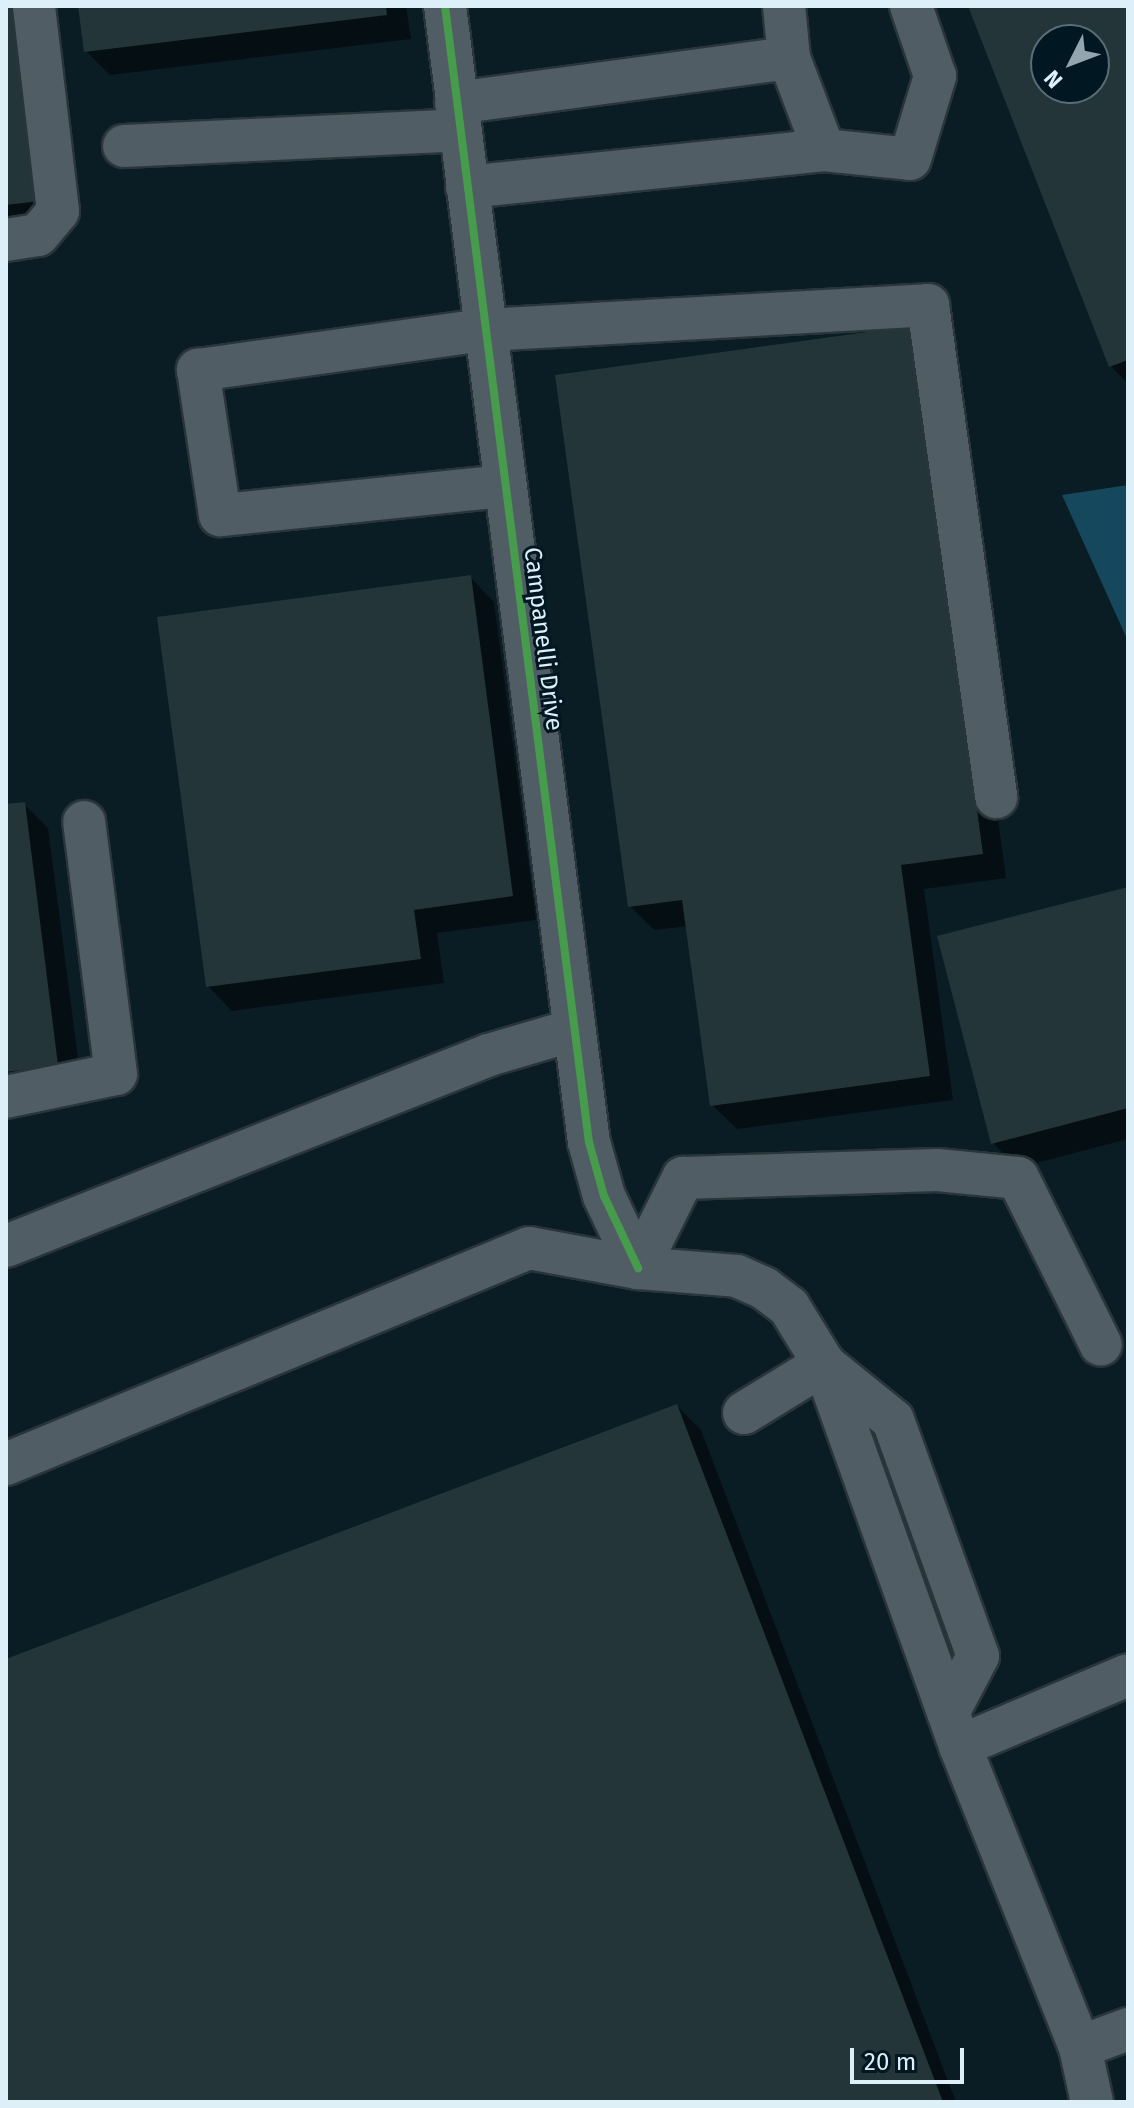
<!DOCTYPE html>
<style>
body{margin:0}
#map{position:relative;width:1134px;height:2108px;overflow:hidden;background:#0a1c24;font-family:"Fira Sans",sans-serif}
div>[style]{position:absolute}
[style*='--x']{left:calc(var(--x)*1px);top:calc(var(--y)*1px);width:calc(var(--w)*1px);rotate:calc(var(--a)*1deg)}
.forest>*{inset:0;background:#15485d}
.shadow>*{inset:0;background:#0007}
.building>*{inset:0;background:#243539}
.roads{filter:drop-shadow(2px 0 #2a353b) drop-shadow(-2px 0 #2a353b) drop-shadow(0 2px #2a353b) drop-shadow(0 -2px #2a353b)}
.minor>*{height:42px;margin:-21px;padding:0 21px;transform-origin:21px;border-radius:21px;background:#515d64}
.cycleway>*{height:8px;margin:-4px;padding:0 4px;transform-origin:4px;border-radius:4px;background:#469c4c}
span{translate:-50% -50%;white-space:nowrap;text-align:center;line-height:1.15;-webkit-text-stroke:6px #011721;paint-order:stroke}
.street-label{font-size:24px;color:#ddeff8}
.frame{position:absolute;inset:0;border:8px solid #ddeff8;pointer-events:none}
.north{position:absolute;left:1030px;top:24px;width:80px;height:80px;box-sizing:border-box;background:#011721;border:2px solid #596d77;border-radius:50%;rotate:228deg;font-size:22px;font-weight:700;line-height:32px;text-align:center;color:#ddeff8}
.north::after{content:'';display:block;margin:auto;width:28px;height:36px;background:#93a5ae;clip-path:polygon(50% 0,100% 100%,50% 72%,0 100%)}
.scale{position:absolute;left:850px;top:2048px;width:114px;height:36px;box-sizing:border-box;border:4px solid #ddeff8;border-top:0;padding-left:10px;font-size:24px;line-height:28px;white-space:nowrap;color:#ddeff8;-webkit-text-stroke:6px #011721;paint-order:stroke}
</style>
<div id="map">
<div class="forest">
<div style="clip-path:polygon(1128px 485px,1128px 641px,1062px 495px)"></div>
</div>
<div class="shadow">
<div style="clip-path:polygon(6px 6px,64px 224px,6px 231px)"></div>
<div style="clip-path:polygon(80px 6px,406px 6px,411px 39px,110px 75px,86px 51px)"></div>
<div style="clip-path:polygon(evenodd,970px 6px,1128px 6px,1128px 384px,1111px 366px,970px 6px,1046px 40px,1094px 40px,1094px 88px,1046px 88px,1046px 40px)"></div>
<div style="clip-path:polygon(935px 352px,1006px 878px,924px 889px,953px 1100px,737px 1129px,712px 1105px,688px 926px,654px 930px,630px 906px)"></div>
<div style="clip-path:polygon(470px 577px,494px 602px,536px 920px,437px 933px,444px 983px,232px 1011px,208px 986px)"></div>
<div style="clip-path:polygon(24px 804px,48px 828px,82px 1089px,6px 1098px,6px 806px)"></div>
<div style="clip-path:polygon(1128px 889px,1128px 1139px,1017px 1168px,993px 1143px)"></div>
<div style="clip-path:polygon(677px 1406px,701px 1430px,956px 2102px,6px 2102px,6px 1661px)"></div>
</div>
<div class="building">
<div style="clip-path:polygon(6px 6px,16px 6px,40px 201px,6px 205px)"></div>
<div style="clip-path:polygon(78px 6px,386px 6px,387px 15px,84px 52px)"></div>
<div style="clip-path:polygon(evenodd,968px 6px,1128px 6px,1128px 360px,1109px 367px,968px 6px,1046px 40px,1094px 40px,1094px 88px,1046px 88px,1046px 40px)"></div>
<div style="clip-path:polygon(911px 326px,983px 854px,901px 865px,930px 1076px,710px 1106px,682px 900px,628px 907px,555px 375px)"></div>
<div style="clip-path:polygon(471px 575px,513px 896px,414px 910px,421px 959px,206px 987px,157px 617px)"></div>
<div style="clip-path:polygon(25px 802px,58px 1065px,6px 1072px,6px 804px)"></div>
<div style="clip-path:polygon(1128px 887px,1128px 1108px,991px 1144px,937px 936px)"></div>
<div style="clip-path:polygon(677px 1404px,943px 2102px,6px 2102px,6px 1659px)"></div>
</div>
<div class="roads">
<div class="minor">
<div style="--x:445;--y:6;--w:1145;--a:82.78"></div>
<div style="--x:589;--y:1142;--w:56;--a:74.5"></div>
<div style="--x:604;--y:1196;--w:80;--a:64.7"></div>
<div style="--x:784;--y:6;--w:52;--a:84.5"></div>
<div style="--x:789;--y:58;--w:98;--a:69.2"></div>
<div style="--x:456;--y:103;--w:336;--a:-7.7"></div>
<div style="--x:124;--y:146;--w:336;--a:-2.7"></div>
<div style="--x:467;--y:187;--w:359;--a:-5.9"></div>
<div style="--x:824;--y:150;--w:86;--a:6"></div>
<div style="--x:910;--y:159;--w:87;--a:-73.2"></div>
<div style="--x:935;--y:76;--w:74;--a:-108.9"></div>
<div style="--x:6;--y:240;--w:32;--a:-9"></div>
<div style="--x:38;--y:235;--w:31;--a:-50"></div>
<div style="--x:58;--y:211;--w:206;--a:-96.7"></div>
<div style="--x:503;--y:486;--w:284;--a:174.1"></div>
<div style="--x:220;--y:515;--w:147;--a:-98.6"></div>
<div style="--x:198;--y:370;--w:289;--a:-8"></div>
<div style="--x:484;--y:330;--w:445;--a:-3.2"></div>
<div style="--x:928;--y:305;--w:497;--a:82.1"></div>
<div style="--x:6;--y:1097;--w:112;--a:-11.8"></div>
<div style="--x:116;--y:1074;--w:254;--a:-97.2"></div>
<div style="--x:6;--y:1246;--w:519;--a:-21.58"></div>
<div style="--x:489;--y:1055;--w:89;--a:-16.4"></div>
<div style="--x:638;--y:1268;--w:101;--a:-63.4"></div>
<div style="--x:683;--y:1178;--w:254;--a:-1.8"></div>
<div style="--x:937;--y:1170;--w:81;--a:5.6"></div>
<div style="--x:1018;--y:1178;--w:186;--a:63.6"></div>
<div style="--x:825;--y:1365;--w:87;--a:39"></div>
<div style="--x:893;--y:1420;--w:251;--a:70.2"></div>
<div style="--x:978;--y:1656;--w:64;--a:117.8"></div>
<div style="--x:744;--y:1413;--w:94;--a:-31.5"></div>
<div style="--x:6;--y:1464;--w:566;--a:-22.44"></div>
<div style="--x:529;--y:1248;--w:111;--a:10.4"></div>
<div style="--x:638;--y:1268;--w:99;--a:4.6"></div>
<div style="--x:737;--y:1276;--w:30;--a:24"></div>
<div style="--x:764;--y:1288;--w:31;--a:37"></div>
<div style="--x:789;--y:1307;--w:67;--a:58.4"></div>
<div style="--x:824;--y:1364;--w:405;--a:70.4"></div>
<div style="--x:960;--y:1746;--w:324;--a:68.3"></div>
<div style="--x:1080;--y:2047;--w:56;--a:77.7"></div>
<div style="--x:960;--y:1746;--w:182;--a:-22.9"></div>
<div style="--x:1080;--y:2047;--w:51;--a:-20.6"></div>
</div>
</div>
<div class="cycleway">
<div style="--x:445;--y:6;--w:1145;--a:82.78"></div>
<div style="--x:589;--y:1142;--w:56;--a:74.5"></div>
<div style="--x:604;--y:1196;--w:80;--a:64.7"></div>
</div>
<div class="street-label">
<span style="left:543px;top:639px;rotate:83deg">Campanelli Drive</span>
</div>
<div class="frame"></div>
<div class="north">N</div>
<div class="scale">20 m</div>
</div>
